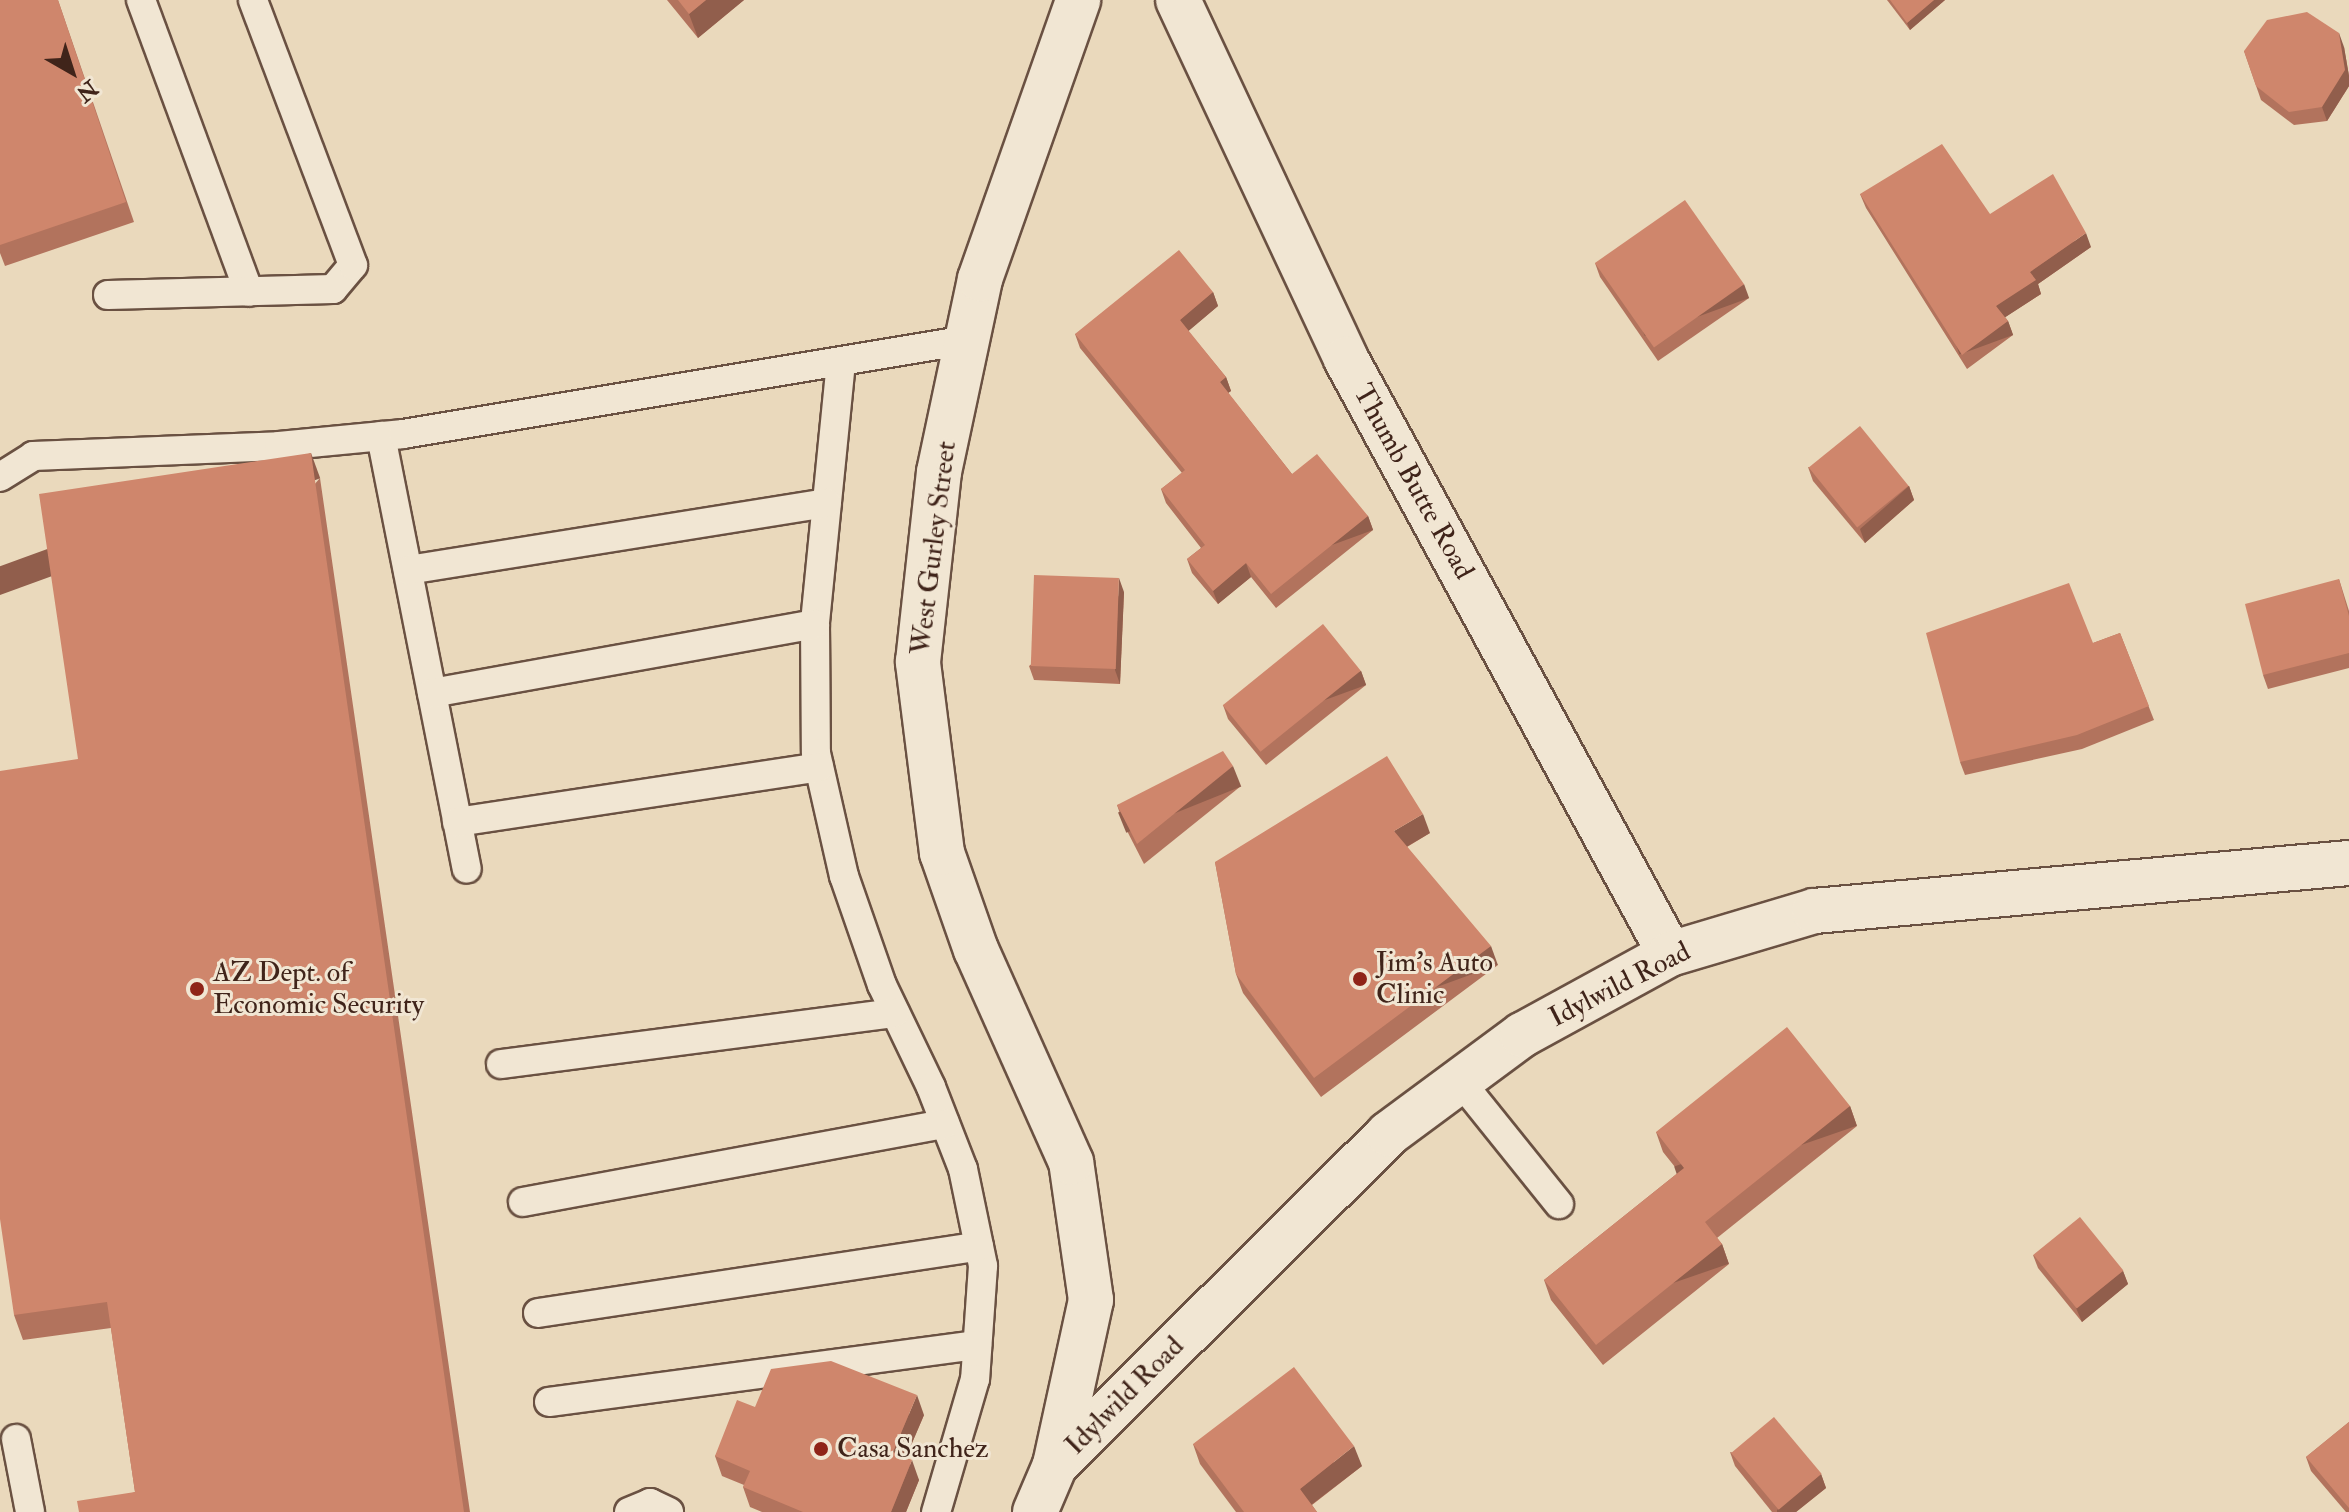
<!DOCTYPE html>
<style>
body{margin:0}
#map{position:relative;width:2349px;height:1512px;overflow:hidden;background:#ead9bc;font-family:"IM FELL Double Pica",serif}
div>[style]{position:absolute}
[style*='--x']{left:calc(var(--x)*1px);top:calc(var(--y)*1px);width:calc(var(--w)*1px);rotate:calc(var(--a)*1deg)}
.roads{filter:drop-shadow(2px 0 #6a5142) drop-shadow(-2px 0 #6a5142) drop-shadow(0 2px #6a5142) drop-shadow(0 -2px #6a5142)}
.lane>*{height:28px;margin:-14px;padding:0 14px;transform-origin:14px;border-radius:14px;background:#f1e6d3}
.street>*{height:44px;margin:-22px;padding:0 22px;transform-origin:22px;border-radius:22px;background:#f1e6d3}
.secondary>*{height:44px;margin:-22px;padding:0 22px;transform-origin:22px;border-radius:22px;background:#f1e6d3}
.wall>*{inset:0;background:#b2735d}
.shaded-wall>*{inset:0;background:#915e4c;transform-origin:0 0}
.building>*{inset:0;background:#cf866c;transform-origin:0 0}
.dots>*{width:22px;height:22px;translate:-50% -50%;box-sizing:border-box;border:4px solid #f1e6d3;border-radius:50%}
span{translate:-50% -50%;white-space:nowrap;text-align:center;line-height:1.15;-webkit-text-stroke:6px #f1e6d3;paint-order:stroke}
.street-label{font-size:28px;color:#40241a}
.poi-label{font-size:28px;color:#40241a}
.left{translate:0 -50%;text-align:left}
.north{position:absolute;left:32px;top:32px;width:80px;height:80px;-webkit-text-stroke:6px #f1e6d3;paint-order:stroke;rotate:141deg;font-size:22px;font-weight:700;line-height:32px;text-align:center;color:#40241a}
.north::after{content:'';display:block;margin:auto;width:28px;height:36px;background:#40241a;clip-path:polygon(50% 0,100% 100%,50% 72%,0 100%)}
</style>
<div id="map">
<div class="roads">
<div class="lane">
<div style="--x:141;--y:0;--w:311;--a:69.7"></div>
<div style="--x:108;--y:295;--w:225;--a:-1.5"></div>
<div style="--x:333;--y:289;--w:31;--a:-50"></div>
<div style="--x:353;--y:265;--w:283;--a:-110.7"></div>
<div style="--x:841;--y:362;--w:263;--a:95.7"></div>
<div style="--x:815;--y:624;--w:129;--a:89.6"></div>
<div style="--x:816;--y:753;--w:126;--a:77.2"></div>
<div style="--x:844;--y:876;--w:115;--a:70.8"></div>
<div style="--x:882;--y:985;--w:113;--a:64.3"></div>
<div style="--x:931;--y:1087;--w:88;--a:68.7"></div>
<div style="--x:963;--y:1169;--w:99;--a:78.3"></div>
<div style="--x:983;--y:1266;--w:113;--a:94"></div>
<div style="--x:975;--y:1379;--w:139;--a:106.3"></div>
<div style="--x:381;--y:436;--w:441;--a:78.8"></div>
<div style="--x:0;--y:477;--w:39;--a:-32"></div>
<div style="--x:33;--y:456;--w:246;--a:-2.3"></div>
<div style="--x:279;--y:446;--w:125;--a:-5.5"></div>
<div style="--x:403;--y:434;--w:572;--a:-9.46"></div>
<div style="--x:408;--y:570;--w:424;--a:-9.1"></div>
<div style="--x:432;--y:693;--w:389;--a:-10.2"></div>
<div style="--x:457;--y:822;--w:366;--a:-8.6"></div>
<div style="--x:501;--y:1064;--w:397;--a:-7.4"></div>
<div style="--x:1460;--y:1081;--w:158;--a:51.2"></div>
<div style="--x:523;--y:1202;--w:429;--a:-10.5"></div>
<div style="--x:538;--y:1313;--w:446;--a:-8.6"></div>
<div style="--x:549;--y:1402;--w:432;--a:-7.6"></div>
<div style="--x:16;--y:1439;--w:74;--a:79.1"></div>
<div style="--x:629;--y:1512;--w:23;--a:-23"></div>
<div style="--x:650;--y:1503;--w:21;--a:25"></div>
</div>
<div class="street">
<div style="--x:1178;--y:0;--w:396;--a:64.9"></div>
<div style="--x:1346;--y:359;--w:677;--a:61.43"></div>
<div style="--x:1055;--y:1465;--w:470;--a:-44.8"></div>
<div style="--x:1388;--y:1134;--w:167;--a:-36.5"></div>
<div style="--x:1522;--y:1035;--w:169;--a:-28.7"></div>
<div style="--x:1670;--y:954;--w:150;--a:-16.6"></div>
<div style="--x:1814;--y:911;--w:537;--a:-5.13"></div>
</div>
<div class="secondary">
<div style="--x:1035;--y:1512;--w:51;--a:-66.9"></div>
<div style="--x:1055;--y:1465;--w:169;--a:-77.7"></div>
<div style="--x:1091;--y:1300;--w:139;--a:-98.2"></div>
<div style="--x:1071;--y:1162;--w:232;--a:-114.1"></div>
<div style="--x:976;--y:950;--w:103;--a:-109.3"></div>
<div style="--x:942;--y:853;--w:193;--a:-97.2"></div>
<div style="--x:918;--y:662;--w:191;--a:-83.7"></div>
<div style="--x:939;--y:472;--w:197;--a:-78"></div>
<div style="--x:980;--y:279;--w:296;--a:-70.6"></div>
</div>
</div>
<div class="wall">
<div style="clip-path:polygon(0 0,58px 0,134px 222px,5px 266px,0 253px)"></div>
<div style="clip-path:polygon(667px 0,744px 0,698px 38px)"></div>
<div style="clip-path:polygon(1887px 0,1945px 0,1910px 30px)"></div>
<div style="clip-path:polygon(2344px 47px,2349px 76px,2349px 86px,2327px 121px,2294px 125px,2261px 100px,2244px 51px)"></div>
<div style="clip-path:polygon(1860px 194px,1990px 214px,2091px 247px,2038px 284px,2041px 294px,2005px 317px,2008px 321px,2013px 335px,1967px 369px,1866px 208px)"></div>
<div style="clip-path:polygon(1595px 263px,1749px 298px,1658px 361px,1600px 277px)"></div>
<div style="clip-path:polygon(1213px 292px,1218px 306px,1188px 331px,1226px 377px,1231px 391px,1228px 393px,1292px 474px,1368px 516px,1373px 530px,1276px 608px,1251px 577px,1218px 604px,1192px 573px,1187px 559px,1201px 548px,1166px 503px,1161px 489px,1182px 473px,1080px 348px,1075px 334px)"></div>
<div style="clip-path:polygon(1808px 467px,1909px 486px,1914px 500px,1865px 543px,1813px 481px)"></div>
<div style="clip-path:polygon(320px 478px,470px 1512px,79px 1512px,135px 1492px,111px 1328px,23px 1340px,14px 1315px,78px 759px)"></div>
<div style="clip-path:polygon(2339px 579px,2349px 611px,2349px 668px,2268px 689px,2263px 675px)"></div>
<div style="clip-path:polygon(1124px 592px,1120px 684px,1034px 680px,1029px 666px)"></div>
<div style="clip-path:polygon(2120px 633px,2154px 720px,2082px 749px,1965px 775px,1960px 762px,2093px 643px)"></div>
<div style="clip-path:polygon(1361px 671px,1366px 685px,1266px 765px,1228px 719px,1223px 705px)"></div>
<div style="clip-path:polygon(1241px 786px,1144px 864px,1124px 825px,1117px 805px)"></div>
<div style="clip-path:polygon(1430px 833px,1407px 847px,1498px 965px,1321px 1097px,1243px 993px,1236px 974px,1215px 862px)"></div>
<div style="clip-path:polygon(1850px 1106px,1857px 1126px,1717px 1238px,1722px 1244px,1729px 1264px,1603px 1365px,1551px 1300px,1544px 1280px,1679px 1172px,1663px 1152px,1656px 1132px)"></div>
<div style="clip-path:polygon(2033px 1255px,2123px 1271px,2128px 1284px,2082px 1322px,2038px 1268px)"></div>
<div style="clip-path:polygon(755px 1407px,924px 1415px,906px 1457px,919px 1480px,906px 1512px,762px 1512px,750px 1507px,743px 1487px,744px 1485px,722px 1476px,715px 1456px)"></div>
<div style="clip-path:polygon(2349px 1422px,2349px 1512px,2346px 1512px,2311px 1471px,2306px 1457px)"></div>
<div style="clip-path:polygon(1193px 1444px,1362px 1466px,1312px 1505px,1317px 1512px,1236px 1512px,1200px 1464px)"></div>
<div style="clip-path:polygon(1730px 1452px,1821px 1474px,1826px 1488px,1796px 1512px,1772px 1512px,1735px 1466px)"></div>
</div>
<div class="shaded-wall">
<div style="clip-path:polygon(706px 0,744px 0,698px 38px,689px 14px)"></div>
<div style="clip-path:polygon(1934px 0,1945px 0,1910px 30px,1907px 23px)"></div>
<div style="clip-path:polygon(2339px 33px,2344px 47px,2349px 76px,2349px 86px,2327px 121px,2322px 107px)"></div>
<div style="clip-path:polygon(2086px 233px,2091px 247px,2038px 284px,2041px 294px,2001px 320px,1996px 306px,2030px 272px)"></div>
<div style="left:1744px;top:284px;width:15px;height:111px;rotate:70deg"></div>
<div style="clip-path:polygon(1213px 292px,1218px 306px,1185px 334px,1180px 320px)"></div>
<div style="left:2008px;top:321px;width:15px;height:57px;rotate:70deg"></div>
<div style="clip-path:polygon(1226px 377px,1231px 391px,1225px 395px,1220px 382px)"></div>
<div style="left:311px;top:453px;width:27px;height:1070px;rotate:70deg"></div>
<div style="clip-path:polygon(1909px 486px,1914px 500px,1865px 543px,1860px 529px)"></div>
<div style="left:1368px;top:516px;width:15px;height:124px;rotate:70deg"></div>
<div style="clip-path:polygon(1246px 563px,1251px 577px,1218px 604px,1213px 591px)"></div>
<div style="clip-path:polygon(1119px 578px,1124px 592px,1120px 684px,1115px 670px)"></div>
<div style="left:1361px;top:671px;width:15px;height:128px;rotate:70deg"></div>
<div style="left:1233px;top:766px;width:22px;height:124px;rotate:68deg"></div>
<div style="clip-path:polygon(1423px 814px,1430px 833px,1401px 850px,1394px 831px)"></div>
<div style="left:1491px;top:946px;width:20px;height:221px;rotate:70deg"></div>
<div style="left:1850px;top:1106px;width:21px;height:186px;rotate:71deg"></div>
<div style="left:1722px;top:1244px;width:21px;height:161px;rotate:71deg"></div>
<div style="clip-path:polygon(2123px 1271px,2128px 1284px,2082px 1322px,2076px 1308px)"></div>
<div style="clip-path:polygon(917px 1395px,924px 1415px,900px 1471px,893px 1452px)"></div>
<div style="clip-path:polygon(1354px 1446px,1362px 1466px,1307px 1508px,1300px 1489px)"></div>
<div style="clip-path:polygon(912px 1460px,919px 1480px,906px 1512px,891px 1512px)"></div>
<div style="clip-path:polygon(1821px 1474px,1826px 1488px,1796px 1512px,1777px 1512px,1777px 1510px)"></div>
</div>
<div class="building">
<div style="clip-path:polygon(0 0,58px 0,126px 202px,0 245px)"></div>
<div style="clip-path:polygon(678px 0,706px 0,689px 14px)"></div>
<div style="clip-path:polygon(1890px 0,1934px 0,1907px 23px)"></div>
<div style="clip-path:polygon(2307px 12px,2339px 33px,2345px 70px,2322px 107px,2289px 112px,2256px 86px,2244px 51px,2267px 20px)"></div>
<div style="clip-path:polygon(1942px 144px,1990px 214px,2053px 174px,2086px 233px,2030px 272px,2036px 280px,1996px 306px,2008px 321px,1962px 355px,1860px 194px)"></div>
<div style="left:1685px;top:200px;width:103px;height:110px;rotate:55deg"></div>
<div style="clip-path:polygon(1179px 250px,1213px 292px,1180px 320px,1226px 377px,1220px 382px,1292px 474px,1317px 454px,1368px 516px,1271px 594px,1246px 563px,1213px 591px,1187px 559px,1205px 545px,1161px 489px,1185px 470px,1075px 334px)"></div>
<div style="left:1860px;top:426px;width:77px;height:66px;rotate:51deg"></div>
<div style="clip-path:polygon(311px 453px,464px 1512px,79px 1512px,77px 1501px,135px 1492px,107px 1302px,14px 1315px,0 1219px,0 771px,78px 759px,39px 494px)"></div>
<div style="left:1034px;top:575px;width:85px;height:91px;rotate:2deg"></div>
<div style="clip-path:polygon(2339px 579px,2349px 616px,2349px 653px,2263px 675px,2245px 604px)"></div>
<div style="clip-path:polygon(2069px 583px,2093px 643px,2120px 633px,2149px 706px,2077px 735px,1960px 762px,1926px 633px)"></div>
<div style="left:1323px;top:624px;width:60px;height:129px;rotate:51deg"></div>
<div style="clip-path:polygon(1223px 751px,1233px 766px,1137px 844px,1117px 805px)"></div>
<div style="clip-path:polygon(1387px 756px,1423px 814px,1394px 831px,1491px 946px,1314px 1078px,1236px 974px,1215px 862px)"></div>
<div style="clip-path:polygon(1787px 1027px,1850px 1106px,1705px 1222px,1722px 1244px,1596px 1345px,1544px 1280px,1684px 1168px,1656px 1132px)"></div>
<div style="left:2080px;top:1217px;width:69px;height:60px;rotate:51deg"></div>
<div style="clip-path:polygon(831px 1361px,917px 1395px,893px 1452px,912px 1460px,891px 1512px,803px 1512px,743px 1487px,750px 1471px,715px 1456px,737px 1400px,755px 1407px,771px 1369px)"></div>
<div style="clip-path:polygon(1294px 1367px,1354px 1446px,1300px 1489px,1317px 1512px,1244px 1512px,1193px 1444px)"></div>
<div style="left:1774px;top:1417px;width:74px;height:56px;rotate:50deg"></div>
<div style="clip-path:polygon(2349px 1422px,2349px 1508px,2306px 1457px)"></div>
</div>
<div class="dots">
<div style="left:1360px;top:979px;background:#8f2418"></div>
<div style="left:197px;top:989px;background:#8f2418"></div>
<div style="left:821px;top:1449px;background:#8f2418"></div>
</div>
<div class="street-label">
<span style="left:1413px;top:482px;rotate:61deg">Thumb Butte Road</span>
<span style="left:934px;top:548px;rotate:-83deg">West Gurley Street</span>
<span style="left:1620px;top:985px;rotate:-27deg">Idylwild Road</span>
<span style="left:1125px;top:1396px;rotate:-45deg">Idylwild Road</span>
</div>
<div class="poi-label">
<span class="left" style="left:1376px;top:979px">Jim's Auto<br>Clinic</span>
<span class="left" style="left:213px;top:989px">AZ Dept. of<br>Economic Security</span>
<span class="left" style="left:837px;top:1449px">Casa Sanchez</span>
</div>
<div class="north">N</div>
</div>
